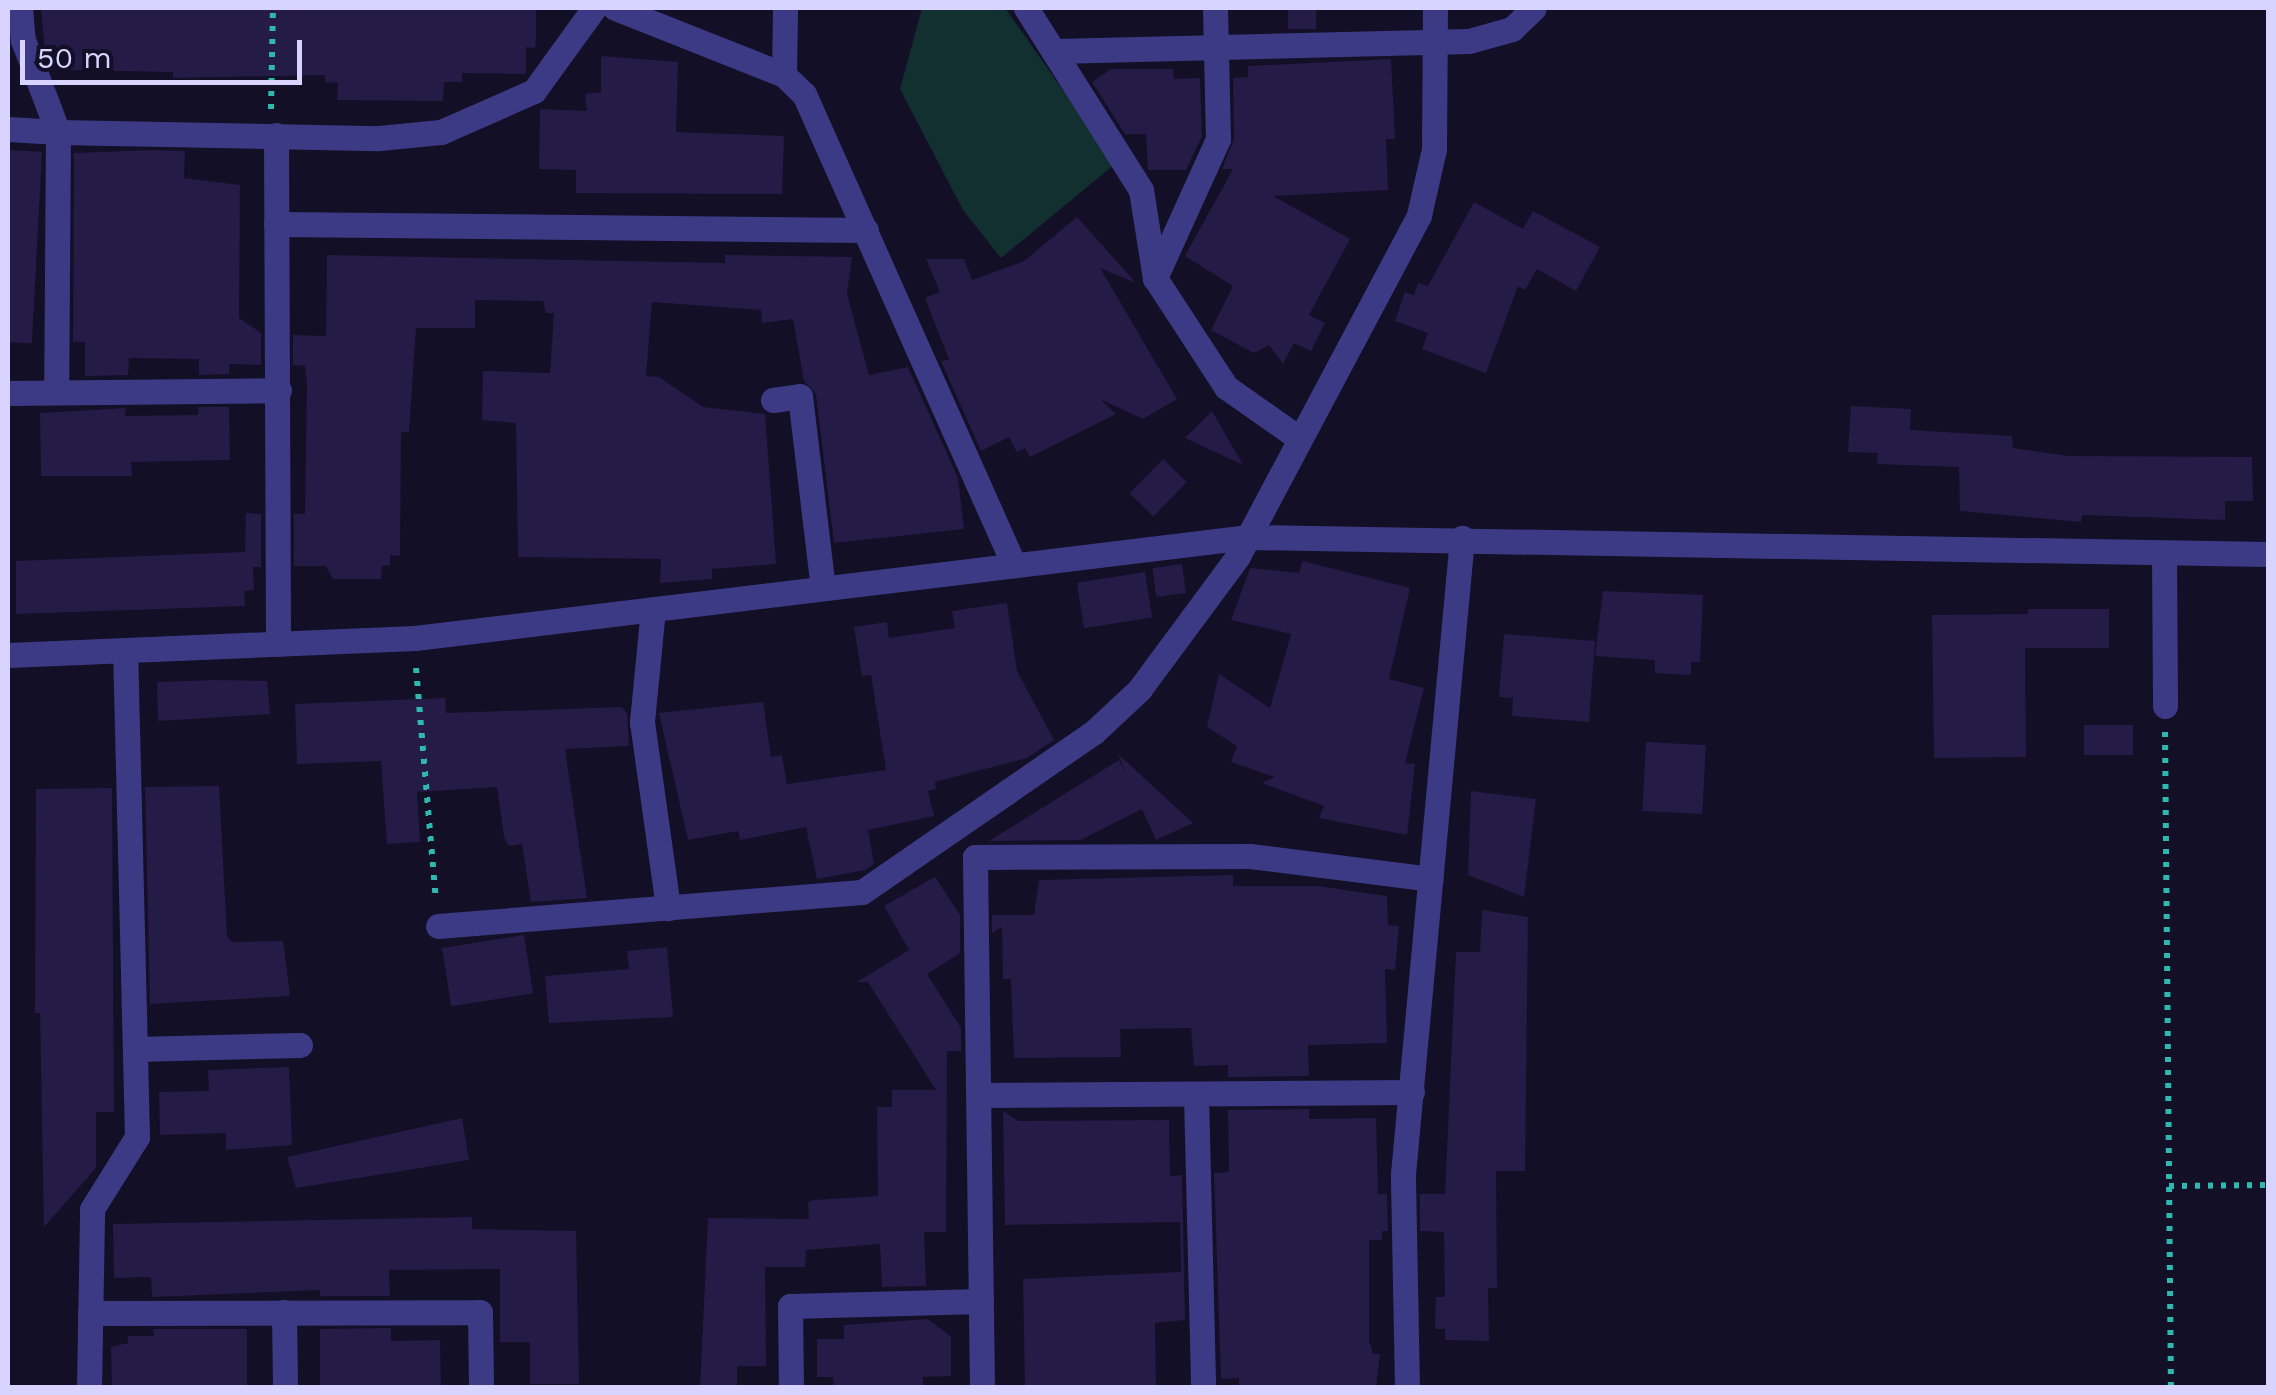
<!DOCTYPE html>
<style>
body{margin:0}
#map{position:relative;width:2276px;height:1395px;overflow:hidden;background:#130f26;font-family:"Work Sans",sans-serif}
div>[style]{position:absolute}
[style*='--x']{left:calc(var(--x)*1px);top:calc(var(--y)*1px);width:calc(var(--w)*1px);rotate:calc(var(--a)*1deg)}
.green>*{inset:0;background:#12302f}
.building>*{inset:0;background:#241b47;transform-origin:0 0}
.path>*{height:6px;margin-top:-3px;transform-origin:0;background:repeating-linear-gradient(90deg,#2fb8b0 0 5px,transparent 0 13px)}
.minor>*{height:25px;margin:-12.5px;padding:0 12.5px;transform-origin:12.5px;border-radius:12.5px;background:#3d3a85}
span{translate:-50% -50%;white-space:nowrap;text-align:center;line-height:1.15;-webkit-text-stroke:8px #130f26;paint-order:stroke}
.frame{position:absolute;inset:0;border:10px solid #d9d4ff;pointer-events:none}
.scale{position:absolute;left:20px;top:40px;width:282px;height:45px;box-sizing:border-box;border:5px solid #d9d4ff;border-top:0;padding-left:12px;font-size:30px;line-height:35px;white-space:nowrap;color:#d9d4ff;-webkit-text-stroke:8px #130f26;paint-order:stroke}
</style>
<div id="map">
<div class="green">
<div style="clip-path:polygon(922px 8px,1005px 8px,1115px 164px,1001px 258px,963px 210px,900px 89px)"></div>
</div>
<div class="building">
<div style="clip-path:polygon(41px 8px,536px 8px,536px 40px,535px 48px,526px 47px,526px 74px,462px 73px,462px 82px,444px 82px,443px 101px,337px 100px,338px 83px,325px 82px,325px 75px,173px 78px,173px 72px,70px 70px,70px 53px,45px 53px)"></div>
<div style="left:1288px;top:8px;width:28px;height:21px"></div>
<div style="clip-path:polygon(601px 56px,678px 62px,676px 132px,784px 136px,782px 194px,576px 193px,576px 170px,539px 169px,540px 109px,587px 111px,585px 94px,601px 92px)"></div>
<div style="clip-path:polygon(1391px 59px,1395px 139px,1386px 139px,1388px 190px,1273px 196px,1350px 239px,1309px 315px,1325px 323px,1311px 351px,1294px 343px,1283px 364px,1269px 345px,1254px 353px,1211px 330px,1233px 286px,1185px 256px,1233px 169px,1222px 169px,1234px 139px,1233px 78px,1248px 77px,1248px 66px)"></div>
<div style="clip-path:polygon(1111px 69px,1173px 69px,1174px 79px,1200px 78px,1202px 136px,1186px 170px,1148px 170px,1146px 134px,1125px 134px,1092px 82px)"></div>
<div style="left:8px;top:150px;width:34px;height:192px;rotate:3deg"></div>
<div style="clip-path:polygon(153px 150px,185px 151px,184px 178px,240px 185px,239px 318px,261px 333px,261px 365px,229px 364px,229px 374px,199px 375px,199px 359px,129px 358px,128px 375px,85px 376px,85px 342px,73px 342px,74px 153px)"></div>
<div style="clip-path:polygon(1474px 202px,1523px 229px,1533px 211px,1600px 247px,1576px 291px,1537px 269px,1525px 290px,1518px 286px,1486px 373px,1422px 349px,1428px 333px,1395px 321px,1405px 292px,1414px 295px,1418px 283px,1428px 286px)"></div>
<div style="clip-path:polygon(1077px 217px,1136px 283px,1100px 268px,1177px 399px,1143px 419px,1100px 399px,1116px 414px,1030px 457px,1025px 448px,1017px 452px,1009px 437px,981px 451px,941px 361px,949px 360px,925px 298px,940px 292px,926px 259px,964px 259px,972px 280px,1024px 261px)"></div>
<div style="clip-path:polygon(327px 255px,725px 263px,725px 255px,852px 257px,847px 294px,869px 375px,908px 367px,958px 478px,964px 529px,834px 543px,816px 394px,804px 381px,793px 319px,762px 323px,761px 310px,652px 302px,646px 376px,659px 377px,703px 407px,765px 414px,776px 564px,712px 569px,712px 579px,660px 583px,661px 559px,518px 557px,516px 423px,482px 420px,483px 371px,550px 373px,554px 313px,546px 313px,543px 301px,475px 300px,475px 328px,416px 328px,409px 432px,401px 432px,400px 556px,390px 555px,390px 565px,382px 566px,381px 579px,333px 579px,326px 566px,294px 566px,294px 514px,305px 514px,307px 383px,305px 366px,293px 365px,293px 335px,326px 336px)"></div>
<div style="clip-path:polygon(1851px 406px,1911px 409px,1910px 430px,2012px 436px,2013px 448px,2068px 456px,2252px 457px,2253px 501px,2225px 501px,2225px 520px,2082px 515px,2081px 522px,1960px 511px,1959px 467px,1877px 464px,1878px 453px,1848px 452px)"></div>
<div style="clip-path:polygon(198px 407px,229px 407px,230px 460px,131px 462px,132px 476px,41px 476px,40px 413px,126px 408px,125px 416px,198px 415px)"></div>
<div style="clip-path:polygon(1212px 411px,1243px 465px,1185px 438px)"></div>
<div style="left:1163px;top:459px;width:33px;height:48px;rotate:44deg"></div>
<div style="clip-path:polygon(246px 513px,261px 514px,261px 567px,253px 567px,254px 590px,244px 591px,245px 606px,16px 614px,16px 561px,245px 552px)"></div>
<div style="clip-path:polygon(1302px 561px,1410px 588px,1389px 679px,1424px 688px,1405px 763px,1415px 764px,1407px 835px,1319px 818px,1324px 806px,1262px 783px,1275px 777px,1231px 762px,1237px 746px,1207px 727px,1219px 674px,1270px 708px,1291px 634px,1231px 620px,1250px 568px,1299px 573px)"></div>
<div style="left:1182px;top:564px;width:29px;height:30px;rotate:82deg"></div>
<div style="left:1145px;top:572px;width:46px;height:69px;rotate:81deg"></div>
<div style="clip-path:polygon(1603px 591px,1703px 595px,1700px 662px,1691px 662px,1691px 675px,1655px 673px,1655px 660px,1595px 656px)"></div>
<div style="clip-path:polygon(1007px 603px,1017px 671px,1054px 740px,1027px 758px,935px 782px,936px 789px,928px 791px,934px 816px,868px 830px,874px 864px,865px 870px,817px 879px,806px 827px,740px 840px,738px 831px,688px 840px,659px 713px,763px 702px,771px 757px,782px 755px,787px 784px,886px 770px,871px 675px,862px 676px,854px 627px,887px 622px,889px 638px,955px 628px,952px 611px)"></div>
<div style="clip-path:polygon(2028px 609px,2109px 609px,2109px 648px,2025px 648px,2026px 757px,1934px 758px,1932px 615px,2028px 614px)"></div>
<div style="clip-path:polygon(1504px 634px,1595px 641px,1589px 722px,1512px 716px,1513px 698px,1499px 697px)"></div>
<div style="clip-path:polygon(216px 680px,267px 681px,270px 714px,158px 721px,157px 682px)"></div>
<div style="clip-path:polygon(445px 698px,446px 713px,622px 707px,627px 713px,629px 746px,565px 749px,587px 898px,531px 902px,522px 844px,509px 846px,504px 836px,497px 787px,417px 792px,420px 842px,387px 844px,381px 761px,297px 764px,295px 704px)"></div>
<div style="left:2084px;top:725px;width:49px;height:30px"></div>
<div style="left:1646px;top:742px;width:60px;height:69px;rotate:3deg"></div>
<div style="clip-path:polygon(1118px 754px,1193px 823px,1156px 840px,1142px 809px,1081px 840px,989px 841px,1119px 760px,1127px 776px)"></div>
<div style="clip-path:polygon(219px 786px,227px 936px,232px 942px,283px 941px,290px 996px,150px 1004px,145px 787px)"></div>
<div style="clip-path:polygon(112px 788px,114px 1112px,96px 1112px,96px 1168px,44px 1227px,40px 1013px,35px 1013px,36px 789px)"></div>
<div style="clip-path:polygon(1471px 791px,1536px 799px,1524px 897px,1468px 875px)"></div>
<div style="clip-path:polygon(1233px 875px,1233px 886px,1317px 886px,1387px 896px,1388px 925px,1399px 926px,1395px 970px,1385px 969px,1387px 1043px,1308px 1045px,1309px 1076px,1228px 1077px,1228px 1065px,1194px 1066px,1191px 1028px,1120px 1029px,1121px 1057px,1014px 1058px,1011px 979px,1003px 979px,1002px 927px,992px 933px,992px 915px,1034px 915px,1039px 880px)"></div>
<div style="clip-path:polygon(935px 877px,960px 915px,960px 953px,927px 974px,961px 1028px,961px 1051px,947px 1051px,946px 1232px,924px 1232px,926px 1286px,882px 1287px,880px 1244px,806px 1250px,805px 1267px,765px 1267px,766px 1366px,737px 1366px,737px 1388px,700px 1388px,708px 1218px,809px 1219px,808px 1202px,814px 1200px,878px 1196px,877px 1107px,892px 1107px,892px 1090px,936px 1090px,868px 982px,857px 982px,909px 950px,884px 906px)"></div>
<div style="clip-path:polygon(1482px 910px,1528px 917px,1525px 1171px,1496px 1171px,1497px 1288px,1488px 1288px,1489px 1341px,1445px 1340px,1445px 1329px,1435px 1329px,1436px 1297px,1445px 1297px,1444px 1232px,1420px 1231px,1420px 1194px,1445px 1194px,1456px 952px,1480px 952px)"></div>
<div style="left:524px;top:935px;width:59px;height:83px;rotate:81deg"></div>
<div style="clip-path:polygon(667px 947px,673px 1017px,549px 1023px,545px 976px,629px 969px,627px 951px)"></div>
<div style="clip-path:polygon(289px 1067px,292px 1145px,226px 1150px,226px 1133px,160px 1135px,159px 1092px,209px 1091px,208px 1070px)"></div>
<div style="clip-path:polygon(1309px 1109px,1309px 1119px,1376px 1118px,1378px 1194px,1387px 1194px,1388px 1231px,1382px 1231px,1382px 1240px,1369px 1240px,1369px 1340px,1373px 1354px,1380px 1354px,1376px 1388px,1239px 1386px,1239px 1378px,1221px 1379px,1214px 1173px,1229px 1172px,1228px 1110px)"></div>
<div style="clip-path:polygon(1003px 1111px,1018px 1121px,1169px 1120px,1170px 1176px,1182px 1175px,1185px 1320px,1155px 1323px,1156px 1388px,1025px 1388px,1023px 1279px,1181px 1272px,1180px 1222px,1005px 1225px)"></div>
<div style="clip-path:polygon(462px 1118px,469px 1160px,296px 1188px,287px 1157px)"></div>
<div style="clip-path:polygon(472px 1217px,472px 1229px,576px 1231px,579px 1384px,530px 1384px,530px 1342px,500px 1342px,500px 1269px,389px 1270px,390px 1296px,320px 1296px,320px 1290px,152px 1297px,151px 1277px,114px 1278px,113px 1224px)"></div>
<div style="clip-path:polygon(928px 1319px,951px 1337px,951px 1376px,923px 1377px,923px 1388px,834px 1388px,833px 1377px,817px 1377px,817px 1339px,844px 1339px,844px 1325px)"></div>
<div style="clip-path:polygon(391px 1328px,391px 1341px,440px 1340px,441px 1388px,320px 1385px,320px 1329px)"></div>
<div style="clip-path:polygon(153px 1329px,247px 1329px,247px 1388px,112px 1388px,111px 1347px,128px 1343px,128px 1336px,154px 1336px)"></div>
</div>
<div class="path">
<div style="--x:271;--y:109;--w:101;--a:-88.9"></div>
<div style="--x:416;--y:668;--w:233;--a:85.1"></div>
<div style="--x:2165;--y:732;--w:656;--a:89.48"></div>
<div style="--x:2169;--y:1186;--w:99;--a:-0.6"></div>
</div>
<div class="minor">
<div style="--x:20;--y:8;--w:32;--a:85"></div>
<div style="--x:23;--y:40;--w:98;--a:69.2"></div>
<div style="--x:58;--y:132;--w:321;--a:1.1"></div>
<div style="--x:379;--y:138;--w:62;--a:-5.5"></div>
<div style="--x:441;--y:132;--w:102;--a:-23.8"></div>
<div style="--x:534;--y:91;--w:102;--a:-54.1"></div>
<div style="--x:615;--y:8;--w:182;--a:21.6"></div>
<div style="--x:784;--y:75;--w:28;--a:44"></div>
<div style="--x:804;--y:94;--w:516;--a:65.97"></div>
<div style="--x:1026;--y:8;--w:215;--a:57.7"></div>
<div style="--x:1141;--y:190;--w:89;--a:81"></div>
<div style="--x:1215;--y:8;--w:131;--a:88.7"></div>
<div style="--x:1218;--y:139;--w:153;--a:114.4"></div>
<div style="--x:1155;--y:278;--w:130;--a:56.9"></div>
<div style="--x:1226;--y:387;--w:90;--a:35.1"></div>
<div style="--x:1056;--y:51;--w:413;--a:-1.4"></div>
<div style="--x:1469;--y:41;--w:45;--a:-15.6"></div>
<div style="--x:1512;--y:29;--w:30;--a:-44"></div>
<div style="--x:784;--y:75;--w:67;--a:-89.1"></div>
<div style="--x:8;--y:129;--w:50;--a:3.4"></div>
<div style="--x:58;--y:132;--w:260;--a:90.4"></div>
<div style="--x:276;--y:135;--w:509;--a:89.77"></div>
<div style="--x:276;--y:224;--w:590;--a:0.58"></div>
<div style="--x:8;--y:393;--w:271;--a:-0.6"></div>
<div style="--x:773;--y:400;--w:27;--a:-8"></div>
<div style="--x:800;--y:396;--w:193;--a:83.2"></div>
<div style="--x:2164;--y:555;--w:151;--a:89.6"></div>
<div style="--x:653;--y:609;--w:114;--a:95.6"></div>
<div style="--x:642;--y:722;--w:188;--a:82"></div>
<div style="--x:8;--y:655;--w:407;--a:-2.4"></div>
<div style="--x:415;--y:638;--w:840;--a:-6.91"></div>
<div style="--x:1249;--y:537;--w:1019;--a:0.96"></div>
<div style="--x:438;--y:926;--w:425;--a:-4.6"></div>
<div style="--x:862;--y:892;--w:282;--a:-34.6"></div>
<div style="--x:1094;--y:732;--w:62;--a:-43"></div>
<div style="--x:1139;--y:690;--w:167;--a:-53.5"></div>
<div style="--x:1238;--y:556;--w:386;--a:-62"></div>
<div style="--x:1419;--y:215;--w:68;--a:-77.2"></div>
<div style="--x:1434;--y:149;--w:141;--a:-89.6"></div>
<div style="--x:135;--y:1049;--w:165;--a:-1.4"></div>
<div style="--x:979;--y:1095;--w:433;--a:-0.4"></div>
<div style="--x:1196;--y:1095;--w:293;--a:88.6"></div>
<div style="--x:284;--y:1312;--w:76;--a:89.2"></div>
<div style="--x:90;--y:1313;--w:390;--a:-0.1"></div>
<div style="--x:480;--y:1312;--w:76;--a:89.2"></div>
<div style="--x:89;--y:1388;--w:179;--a:-89"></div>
<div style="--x:92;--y:1209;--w:85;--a:-58"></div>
<div style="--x:137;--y:1137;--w:487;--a:-91.4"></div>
<div style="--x:791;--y:1388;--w:82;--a:-90.7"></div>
<div style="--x:790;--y:1306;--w:191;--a:-1.5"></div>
<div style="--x:982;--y:1388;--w:531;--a:-90.76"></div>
<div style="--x:975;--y:857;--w:275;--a:-0.2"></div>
<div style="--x:1250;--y:856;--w:182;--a:7.2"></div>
<div style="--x:1407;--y:1388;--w:214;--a:-91.1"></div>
<div style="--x:1403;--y:1174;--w:639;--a:-84.7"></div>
</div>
<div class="frame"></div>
<div class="scale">50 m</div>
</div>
